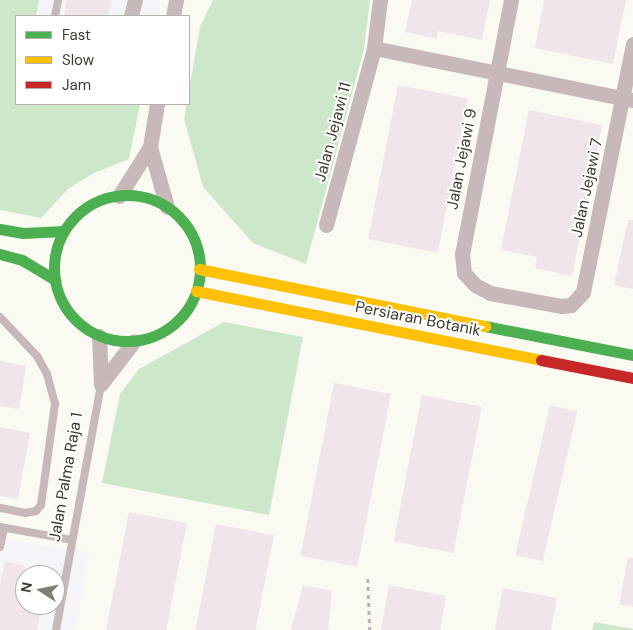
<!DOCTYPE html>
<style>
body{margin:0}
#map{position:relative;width:633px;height:630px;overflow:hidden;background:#faf9f2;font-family:"DM Sans",sans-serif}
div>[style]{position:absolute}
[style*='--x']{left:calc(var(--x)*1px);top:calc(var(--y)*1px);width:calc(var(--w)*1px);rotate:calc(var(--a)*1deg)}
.commercial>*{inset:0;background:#f5f4f8;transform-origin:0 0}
.green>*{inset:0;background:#cde7cb}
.building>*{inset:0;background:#f0e5eb;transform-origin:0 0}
.path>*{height:2.5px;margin-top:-1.25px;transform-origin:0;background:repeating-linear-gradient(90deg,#bdb2b1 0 4px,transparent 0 8px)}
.lane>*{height:8px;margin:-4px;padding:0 4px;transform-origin:4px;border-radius:4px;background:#c7b8b9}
.street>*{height:15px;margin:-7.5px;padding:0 7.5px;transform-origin:7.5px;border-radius:7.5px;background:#c7b8b9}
.fast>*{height:11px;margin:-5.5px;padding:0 5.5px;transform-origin:5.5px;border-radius:5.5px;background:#4caf50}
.fast>.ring{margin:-5.5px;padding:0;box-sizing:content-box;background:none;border:11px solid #4caf50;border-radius:50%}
.slow>*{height:11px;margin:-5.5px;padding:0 5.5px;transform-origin:5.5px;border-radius:5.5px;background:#ffc107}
.jam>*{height:11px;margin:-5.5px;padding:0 5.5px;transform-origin:5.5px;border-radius:5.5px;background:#c62828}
span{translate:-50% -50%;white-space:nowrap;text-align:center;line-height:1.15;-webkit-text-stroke:4px #fff;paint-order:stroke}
.street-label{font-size:16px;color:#3e3c2f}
.legend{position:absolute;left:15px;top:15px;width:175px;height:90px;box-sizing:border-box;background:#fff;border:1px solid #b2b1ac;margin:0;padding:6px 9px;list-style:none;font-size:15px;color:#3e3c2f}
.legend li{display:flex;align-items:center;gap:10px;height:25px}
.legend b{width:25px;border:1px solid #b2b1ac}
.north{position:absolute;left:15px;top:565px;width:50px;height:50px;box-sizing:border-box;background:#fff;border:1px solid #b2b1ac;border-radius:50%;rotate:281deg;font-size:14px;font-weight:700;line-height:20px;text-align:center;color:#3e3c2f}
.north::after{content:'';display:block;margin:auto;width:18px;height:22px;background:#807e73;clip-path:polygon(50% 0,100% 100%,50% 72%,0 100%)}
</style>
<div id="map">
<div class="commercial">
<div style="left:39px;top:0;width:121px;height:16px"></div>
<div style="clip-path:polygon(evenodd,0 538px,89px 553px,75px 630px,0 630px,0 538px,25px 575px,55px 575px,55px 605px,25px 605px,25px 575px)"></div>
</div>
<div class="green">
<div style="clip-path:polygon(0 0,39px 0,36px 16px,16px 16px,16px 104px,140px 104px,129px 159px,92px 174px,68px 189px,41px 218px,0 210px)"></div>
<div style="clip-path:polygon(213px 0,370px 0,364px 49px,306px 264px,253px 243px,203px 187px,184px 119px,200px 27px)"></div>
<div style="clip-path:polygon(224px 322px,303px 337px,269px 515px,102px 483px,120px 394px,139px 369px)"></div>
<div style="clip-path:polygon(594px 622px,633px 629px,633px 630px,592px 630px)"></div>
</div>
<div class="building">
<div style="clip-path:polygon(67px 0,112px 0,108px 16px,64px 16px)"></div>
<div style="clip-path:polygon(412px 0,490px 0,482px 40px,438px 31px,437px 39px,405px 32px)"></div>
<div style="clip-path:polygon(544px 0,626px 0,613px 64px,535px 48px)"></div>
<div style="left:398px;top:85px;width:71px;height:157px;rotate:11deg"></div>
<div style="clip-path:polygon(529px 110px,602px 125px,572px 276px,535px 268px,537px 257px,501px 250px)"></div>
<div style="clip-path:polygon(628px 220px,633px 220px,633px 289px,614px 285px)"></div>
<div style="clip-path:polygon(0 361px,26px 366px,19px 409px,0 406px)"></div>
<div style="left:334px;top:383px;width:58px;height:176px;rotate:11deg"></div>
<div style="left:422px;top:395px;width:61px;height:149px;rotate:11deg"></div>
<div style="left:550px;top:405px;width:28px;height:154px;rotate:13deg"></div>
<div style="clip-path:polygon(0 427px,30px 433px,18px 499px,0 496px)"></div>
<div style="left:129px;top:512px;width:59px;height:120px;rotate:11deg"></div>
<div style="left:216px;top:524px;width:59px;height:108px;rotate:11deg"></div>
<div style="clip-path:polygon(628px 558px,633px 558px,633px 607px,619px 604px)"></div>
<div style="clip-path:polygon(5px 561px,25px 566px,25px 605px,42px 605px,37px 630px,0 630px,0 585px)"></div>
<div style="clip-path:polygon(303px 585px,332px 591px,328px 630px,291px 630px)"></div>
<div style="clip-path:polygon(389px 585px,446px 596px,440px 630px,381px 630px)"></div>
<div style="clip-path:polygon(503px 588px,557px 598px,551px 630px,495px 630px)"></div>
</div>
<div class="path">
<div style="--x:368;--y:579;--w:51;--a:87.8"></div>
</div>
<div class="lane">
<div style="--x:55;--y:16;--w:16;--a:-79"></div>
<div style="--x:0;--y:317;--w:54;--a:46.5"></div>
<div style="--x:37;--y:356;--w:21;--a:61"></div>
<div style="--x:47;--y:374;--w:31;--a:75"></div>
<div style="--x:55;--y:404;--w:102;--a:97.9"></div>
<div style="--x:41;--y:505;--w:8;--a:130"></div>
<div style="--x:36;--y:511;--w:10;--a:169"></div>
<div style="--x:26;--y:513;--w:26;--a:-169"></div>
<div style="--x:0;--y:527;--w:73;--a:10.2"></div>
<div style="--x:0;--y:547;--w:19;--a:-78"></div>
<div style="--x:56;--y:630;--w:250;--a:-79.6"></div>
</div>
<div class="street">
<div style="--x:511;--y:0;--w:259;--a:100.9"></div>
<div style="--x:462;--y:254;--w:19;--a:84"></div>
<div style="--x:464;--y:273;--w:16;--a:47"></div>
<div style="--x:475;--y:285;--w:17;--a:28"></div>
<div style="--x:490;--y:293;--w:72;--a:10.4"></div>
<div style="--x:561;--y:306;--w:10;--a:-6"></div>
<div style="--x:571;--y:305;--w:18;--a:-47"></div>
<div style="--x:583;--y:292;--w:253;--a:-78.6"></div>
<div style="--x:131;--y:16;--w:16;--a:-76"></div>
<div style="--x:173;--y:16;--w:16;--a:-79"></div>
<div style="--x:374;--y:48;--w:263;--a:11.4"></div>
<div style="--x:150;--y:147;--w:62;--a:74.2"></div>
<div style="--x:119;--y:196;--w:58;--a:-57.7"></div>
<div style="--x:150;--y:147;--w:44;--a:-80.8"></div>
<div style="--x:326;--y:225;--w:183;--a:-74.8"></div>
<div style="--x:374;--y:48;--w:48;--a:-82.9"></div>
<div style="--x:99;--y:336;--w:48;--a:87.6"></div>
<div style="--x:101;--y:384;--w:54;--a:-52.5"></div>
</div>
<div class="fast">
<div class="ring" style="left:54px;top:195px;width:135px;height:135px"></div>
<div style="--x:0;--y:229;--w:23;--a:10"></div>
<div style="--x:23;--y:233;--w:41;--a:-2.8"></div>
<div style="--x:0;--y:254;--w:23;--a:15"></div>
<div style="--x:22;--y:260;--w:39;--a:31"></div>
<div style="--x:485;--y:326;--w:151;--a:11.1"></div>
</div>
<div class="slow">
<div style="--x:199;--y:269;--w:292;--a:11.3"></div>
<div style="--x:196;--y:291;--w:352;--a:11.3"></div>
</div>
<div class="jam">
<div style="--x:541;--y:360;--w:94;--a:11.1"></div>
</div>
<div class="street-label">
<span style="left:333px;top:132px;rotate:-75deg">Jalan Jejawi 11</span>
<span style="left:462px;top:159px;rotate:-79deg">Jalan Jejawi 9</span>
<span style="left:587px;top:188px;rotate:-78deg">Jalan Jejawi 7</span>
<span style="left:418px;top:319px;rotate:11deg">Persiaran Botanik</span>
<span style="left:66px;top:477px;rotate:-80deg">Jalan Palma Raja 1</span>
</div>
<ul class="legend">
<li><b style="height:6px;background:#4caf50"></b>Fast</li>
<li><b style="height:6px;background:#ffc107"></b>Slow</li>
<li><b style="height:6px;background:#c62828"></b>Jam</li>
</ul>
<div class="north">N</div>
</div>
